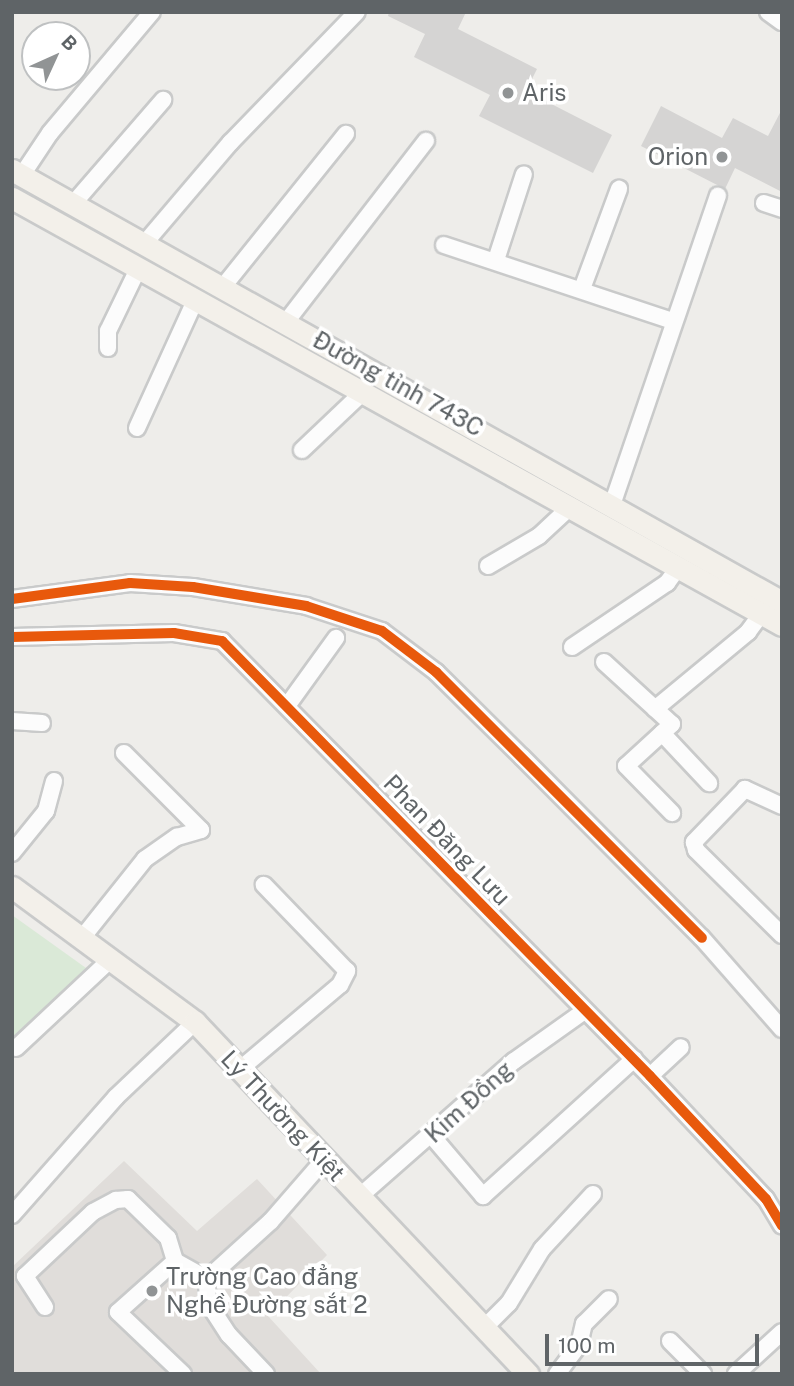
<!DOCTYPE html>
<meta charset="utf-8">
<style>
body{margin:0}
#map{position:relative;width:794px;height:1386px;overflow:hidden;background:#eeedea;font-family:"Public Sans",sans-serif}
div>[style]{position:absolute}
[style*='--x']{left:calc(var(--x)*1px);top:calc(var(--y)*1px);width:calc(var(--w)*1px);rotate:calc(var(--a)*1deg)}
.education>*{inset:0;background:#e0ddda}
.green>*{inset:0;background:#dae9d7}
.building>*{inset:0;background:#d5d4d3}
.roads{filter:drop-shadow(2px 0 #c9caca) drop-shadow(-2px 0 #c9caca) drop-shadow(0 2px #c9caca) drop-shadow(0 -2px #c9caca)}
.minor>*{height:16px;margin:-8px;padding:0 8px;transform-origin:8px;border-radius:8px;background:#fcfcfc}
.major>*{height:21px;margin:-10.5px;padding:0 10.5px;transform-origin:10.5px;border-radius:10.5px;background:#f3f0ea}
.cycleway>*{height:10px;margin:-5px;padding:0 5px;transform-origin:5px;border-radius:5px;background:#e8590c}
.dots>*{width:19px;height:19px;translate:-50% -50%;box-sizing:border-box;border:4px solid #fff;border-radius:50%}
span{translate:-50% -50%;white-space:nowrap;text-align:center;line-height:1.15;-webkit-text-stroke:7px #fff;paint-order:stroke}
.poi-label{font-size:24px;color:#5f6467}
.left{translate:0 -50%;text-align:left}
.right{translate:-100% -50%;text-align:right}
.street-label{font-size:24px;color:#5f6467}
.frame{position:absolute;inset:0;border:14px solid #5f6467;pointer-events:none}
.north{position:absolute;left:21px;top:21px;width:70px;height:70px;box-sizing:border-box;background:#fff;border:2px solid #bfc1c2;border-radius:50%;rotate:45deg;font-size:19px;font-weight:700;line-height:28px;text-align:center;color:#5f6467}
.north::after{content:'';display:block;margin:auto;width:24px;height:32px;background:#919495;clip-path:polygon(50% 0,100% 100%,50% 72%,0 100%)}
.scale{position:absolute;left:545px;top:1334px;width:214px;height:32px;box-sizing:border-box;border:4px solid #5f6467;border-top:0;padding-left:9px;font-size:21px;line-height:24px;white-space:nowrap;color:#5f6467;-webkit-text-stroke:5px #fff;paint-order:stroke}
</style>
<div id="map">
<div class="education">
<div style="clip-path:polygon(124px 1161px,197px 1231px,257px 1179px,327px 1255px,268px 1316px,321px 1374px,12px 1374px,12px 1267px)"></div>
</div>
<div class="green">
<div style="clip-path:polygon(12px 915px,93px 973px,12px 1043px)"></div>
</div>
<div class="building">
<div style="clip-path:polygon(389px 12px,466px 12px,458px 29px,537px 69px,526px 91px,612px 135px,593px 173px,479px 116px,490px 95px,414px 57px,425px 34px,388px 16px)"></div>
<div style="clip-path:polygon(661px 106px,722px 138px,733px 118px,768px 136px,782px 109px,782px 192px,735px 168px,725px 189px,641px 146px)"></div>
</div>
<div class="roads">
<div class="minor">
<div style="--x:768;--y:12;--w:17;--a:36"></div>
<div style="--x:22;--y:175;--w:50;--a:-56.3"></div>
<div style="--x:50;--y:133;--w:158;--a:-49.9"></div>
<div style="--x:764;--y:203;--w:19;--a:18"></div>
<div style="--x:73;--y:204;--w:138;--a:-49.1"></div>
<div style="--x:144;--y:244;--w:133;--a:-49.6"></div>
<div style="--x:230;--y:143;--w:182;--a:-45.9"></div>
<div style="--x:444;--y:245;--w:240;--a:18.4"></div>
<div style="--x:496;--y:260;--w:90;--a:-72"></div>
<div style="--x:222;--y:288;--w:198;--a:-51.2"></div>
<div style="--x:582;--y:289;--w:107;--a:-69.7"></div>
<div style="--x:286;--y:322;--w:229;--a:-52.3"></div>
<div style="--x:108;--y:348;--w:17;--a:-90"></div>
<div style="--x:108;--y:331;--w:69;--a:-64.2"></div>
<div style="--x:137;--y:428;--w:140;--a:-65.5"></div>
<div style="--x:302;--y:450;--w:83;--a:-43.5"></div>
<div style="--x:612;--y:505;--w:327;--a:-71.1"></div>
<div style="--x:488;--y:566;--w:59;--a:-30.5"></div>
<div style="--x:539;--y:536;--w:41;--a:-43"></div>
<div style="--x:12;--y:599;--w:119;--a:-7.7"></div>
<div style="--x:130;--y:583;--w:63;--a:3.6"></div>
<div style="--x:193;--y:587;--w:115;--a:9.5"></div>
<div style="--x:306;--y:606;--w:80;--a:18.2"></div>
<div style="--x:382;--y:631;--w:68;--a:37.2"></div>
<div style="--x:436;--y:672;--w:121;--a:44.7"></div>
<div style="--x:522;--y:757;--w:255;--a:45.2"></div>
<div style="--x:702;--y:938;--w:121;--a:48.7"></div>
<div style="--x:12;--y:637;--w:162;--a:-1.4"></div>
<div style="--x:174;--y:633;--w:49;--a:9.5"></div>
<div style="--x:222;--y:641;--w:610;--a:45.46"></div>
<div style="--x:650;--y:1076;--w:169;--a:46.7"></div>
<div style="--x:766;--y:1199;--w:31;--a:59"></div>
<div style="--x:572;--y:647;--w:115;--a:-34"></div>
<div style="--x:667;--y:583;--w:19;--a:-54"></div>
<div style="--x:604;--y:662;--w:92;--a:42.4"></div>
<div style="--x:672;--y:724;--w:62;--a:137.6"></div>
<div style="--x:626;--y:766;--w:66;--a:45.6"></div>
<div style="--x:287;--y:706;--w:84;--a:-54.2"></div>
<div style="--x:655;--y:709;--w:121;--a:-39.6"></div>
<div style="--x:748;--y:632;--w:22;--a:-54"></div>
<div style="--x:12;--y:721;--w:30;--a:4"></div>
<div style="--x:662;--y:733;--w:69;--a:46.8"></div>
<div style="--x:782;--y:806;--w:41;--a:-155.3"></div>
<div style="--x:745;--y:789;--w:74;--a:133.9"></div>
<div style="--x:694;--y:842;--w:8;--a:76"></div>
<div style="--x:696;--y:850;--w:121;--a:44.7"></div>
<div style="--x:12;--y:853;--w:54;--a:-51"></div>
<div style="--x:46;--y:811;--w:31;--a:-75"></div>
<div style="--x:82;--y:938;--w:101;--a:-51.4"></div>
<div style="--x:145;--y:859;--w:39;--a:-35"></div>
<div style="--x:177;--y:837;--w:25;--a:-16"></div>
<div style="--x:201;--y:830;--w:109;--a:-135"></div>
<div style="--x:16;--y:1048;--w:130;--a:-43.1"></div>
<div style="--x:239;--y:1070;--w:132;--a:-40.1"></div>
<div style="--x:340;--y:985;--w:16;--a:-63"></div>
<div style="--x:347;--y:971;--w:120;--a:-134"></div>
<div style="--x:650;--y:1076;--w:42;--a:-43.1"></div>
<div style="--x:432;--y:1136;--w:79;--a:49.6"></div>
<div style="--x:483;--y:1196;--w:204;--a:-42.2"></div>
<div style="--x:359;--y:1197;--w:206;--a:-41.3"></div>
<div style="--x:514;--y:1061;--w:85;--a:-35.4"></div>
<div style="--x:12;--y:1215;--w:157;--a:-48.6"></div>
<div style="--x:116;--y:1097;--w:109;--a:-43.5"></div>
<div style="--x:207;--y:1279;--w:24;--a:88"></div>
<div style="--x:208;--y:1303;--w:38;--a:57"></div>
<div style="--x:229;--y:1335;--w:54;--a:46.5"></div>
<div style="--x:45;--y:1307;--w:37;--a:-123"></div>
<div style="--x:25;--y:1276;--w:93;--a:-43.3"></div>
<div style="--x:93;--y:1212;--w:26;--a:-28"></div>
<div style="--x:116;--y:1200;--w:12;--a:-5"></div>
<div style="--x:128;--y:1199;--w:56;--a:44.3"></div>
<div style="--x:168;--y:1238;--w:24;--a:73"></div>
<div style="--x:484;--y:1328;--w:35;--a:-45"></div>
<div style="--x:509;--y:1303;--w:63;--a:-58.6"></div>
<div style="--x:542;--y:1249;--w:75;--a:-47.2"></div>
<div style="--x:670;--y:1341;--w:47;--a:45"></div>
<div style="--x:183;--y:1374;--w:90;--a:-136.4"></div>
<div style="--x:118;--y:1312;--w:76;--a:-41.8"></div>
<div style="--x:175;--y:1261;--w:37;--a:29"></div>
<div style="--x:207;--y:1279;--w:86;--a:-42.2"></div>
<div style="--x:271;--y:1221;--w:81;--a:-49"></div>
<div style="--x:557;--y:1374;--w:36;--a:-53"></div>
<div style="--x:579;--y:1345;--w:22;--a:-77"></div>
<div style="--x:584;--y:1324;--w:35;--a:-45"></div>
<div style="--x:736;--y:1374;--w:62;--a:-42.4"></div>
</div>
<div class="major">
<div style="--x:12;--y:170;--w:883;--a:29.29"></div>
<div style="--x:12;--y:198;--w:880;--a:29.01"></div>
<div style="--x:12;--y:887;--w:227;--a:36.4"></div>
<div style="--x:195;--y:1022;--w:485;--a:46.6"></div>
</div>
</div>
<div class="cycleway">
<div style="--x:12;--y:599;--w:119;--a:-7.7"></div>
<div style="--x:130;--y:583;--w:63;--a:3.6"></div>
<div style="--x:193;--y:587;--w:115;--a:9.5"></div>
<div style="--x:306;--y:606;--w:80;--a:18.2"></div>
<div style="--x:382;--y:631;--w:68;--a:37.2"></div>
<div style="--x:436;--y:672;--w:376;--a:45"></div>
<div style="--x:12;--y:637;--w:162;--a:-1.4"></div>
<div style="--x:174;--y:633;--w:49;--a:9.5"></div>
<div style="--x:222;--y:641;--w:610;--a:45.46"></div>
<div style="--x:650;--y:1076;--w:169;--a:46.7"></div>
<div style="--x:766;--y:1199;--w:31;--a:59"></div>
</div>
<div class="dots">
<div style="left:508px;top:93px;background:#919495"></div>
<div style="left:722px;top:157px;background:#919495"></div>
<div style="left:152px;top:1291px;background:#919495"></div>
</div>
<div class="poi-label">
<span class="left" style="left:522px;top:93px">Aris</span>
<span class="right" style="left:708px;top:157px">Orion</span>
<span class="left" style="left:166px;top:1291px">Trường Cao đẳng<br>Nghề Đường sắt 2</span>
</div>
<div class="street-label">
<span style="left:398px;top:384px;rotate:29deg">Đường tỉnh 743C</span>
<span style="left:447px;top:840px;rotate:46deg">Phan Đăng Lưu</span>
<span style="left:469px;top:1102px;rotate:-42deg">Kim Đồng</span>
<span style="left:283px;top:1116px;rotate:47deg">Lý Thường Kiệt</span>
</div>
<div class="frame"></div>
<div class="north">B</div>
<div class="scale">100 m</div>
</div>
